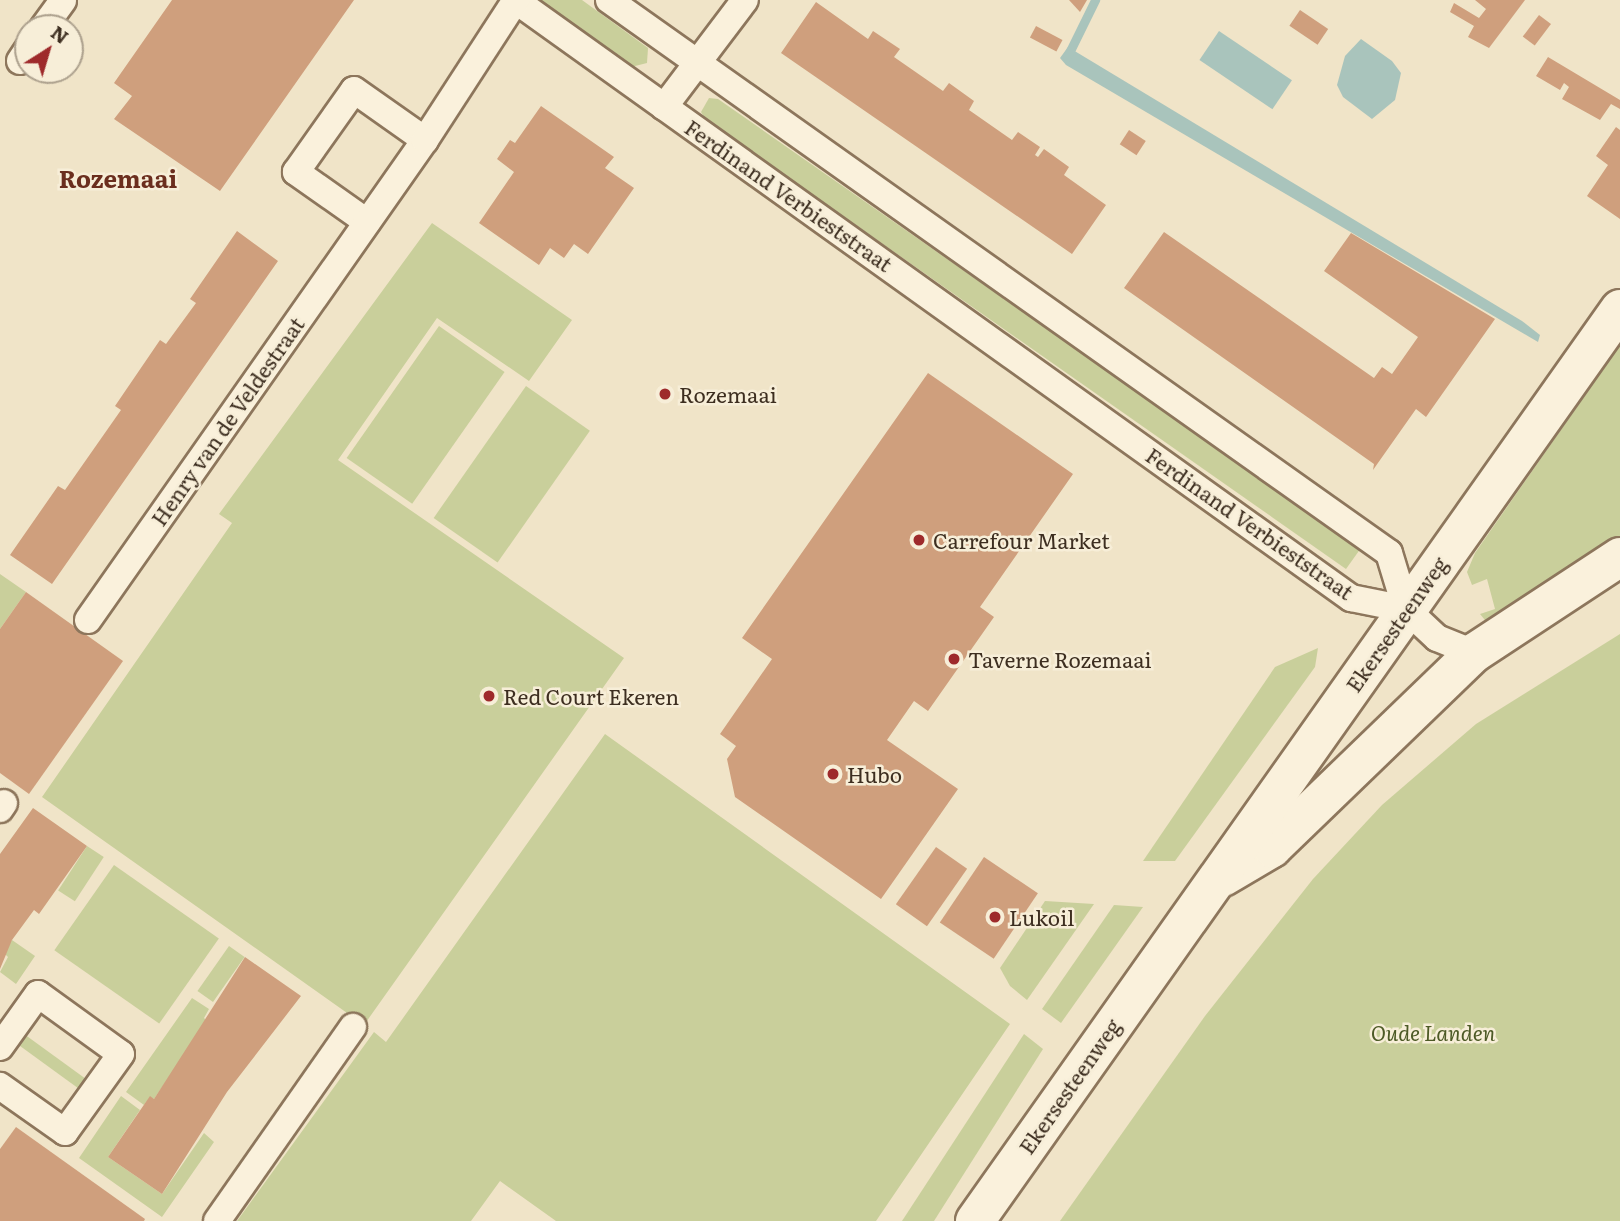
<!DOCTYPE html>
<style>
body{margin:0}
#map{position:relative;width:1620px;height:1221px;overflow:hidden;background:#f0e4c8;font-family:Literata,serif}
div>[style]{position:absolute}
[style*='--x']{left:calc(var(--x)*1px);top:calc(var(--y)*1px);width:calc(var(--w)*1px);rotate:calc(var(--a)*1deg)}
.green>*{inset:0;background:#c9cf9b;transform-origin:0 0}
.water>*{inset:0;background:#a9c4bc;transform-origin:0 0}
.stream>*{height:9px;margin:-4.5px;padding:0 4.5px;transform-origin:4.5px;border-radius:4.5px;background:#a9c4bc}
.building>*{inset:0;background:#cf9f7d;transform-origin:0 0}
.roads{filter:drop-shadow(2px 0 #8d765c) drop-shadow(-2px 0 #8d765c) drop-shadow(0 2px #8d765c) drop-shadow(0 -2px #8d765c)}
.street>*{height:26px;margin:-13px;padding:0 13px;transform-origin:13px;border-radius:13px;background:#faf1dc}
.secondary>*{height:38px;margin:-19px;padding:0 19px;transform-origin:19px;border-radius:19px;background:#faf1dc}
.dots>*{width:19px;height:19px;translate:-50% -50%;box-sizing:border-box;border:4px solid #f7eed8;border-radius:50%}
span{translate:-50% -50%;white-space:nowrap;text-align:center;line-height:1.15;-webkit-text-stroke:5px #f7eed8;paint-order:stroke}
.street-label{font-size:21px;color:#3d2e20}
.poi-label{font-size:21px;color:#3d2e20}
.left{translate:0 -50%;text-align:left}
.park-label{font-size:21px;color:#4d5a26;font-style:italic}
.quarter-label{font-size:24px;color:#6b2e1e;font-weight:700}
.north{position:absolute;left:14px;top:14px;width:70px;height:70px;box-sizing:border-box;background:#f7eed8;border:2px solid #ada18e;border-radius:50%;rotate:37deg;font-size:19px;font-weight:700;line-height:28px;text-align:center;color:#3d2e20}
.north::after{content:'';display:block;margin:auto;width:24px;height:32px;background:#9e2a2b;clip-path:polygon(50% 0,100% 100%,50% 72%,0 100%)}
</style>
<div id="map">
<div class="green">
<div style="clip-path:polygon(536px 0,582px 0,648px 48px,647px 63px,631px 67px)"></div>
<div style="clip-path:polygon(709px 98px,718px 99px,1361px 548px,1346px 569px,706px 120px,701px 112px)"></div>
<div style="clip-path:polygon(432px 223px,572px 320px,529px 381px,437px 318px,338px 460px,624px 658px,364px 1025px,42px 797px,232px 523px,219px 514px)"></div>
<div style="left:439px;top:326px;width:80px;height:161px;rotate:35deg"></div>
<div style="clip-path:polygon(1620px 345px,1620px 543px,1493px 630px,1480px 614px,1495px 609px,1487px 579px,1472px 585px,1467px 572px,1475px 553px)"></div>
<div style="left:526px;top:386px;width:78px;height:161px;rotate:35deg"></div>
<div style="clip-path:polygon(0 574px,26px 592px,0 629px)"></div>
<div style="clip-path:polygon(1620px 634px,1620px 1221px,1060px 1221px,1205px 1016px,1313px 879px,1382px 805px,1476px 724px)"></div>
<div style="clip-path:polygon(1318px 648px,1315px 667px,1175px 861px,1143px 861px,1275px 667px)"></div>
<div style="clip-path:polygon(605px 734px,1010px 1024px,876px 1221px,556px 1221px,500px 1181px,471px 1221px,237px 1221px,374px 1032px,386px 1042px)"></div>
<div style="left:87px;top:846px;width:20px;height:53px;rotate:33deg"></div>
<div style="left:114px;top:865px;width:128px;height:104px;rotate:35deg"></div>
<div style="clip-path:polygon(1045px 901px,1094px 904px,1027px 1000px,1010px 986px,1000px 968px)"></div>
<div style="clip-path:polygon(1114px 905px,1143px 907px,1061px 1023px,1042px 1009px)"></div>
<div style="clip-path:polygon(12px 940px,35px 956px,16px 984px,0 972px,8px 957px,4px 953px)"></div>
<div style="left:229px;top:946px;width:19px;height:55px;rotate:35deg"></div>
<div style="clip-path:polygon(192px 998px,209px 1009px,204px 1018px,207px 1021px,154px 1099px,150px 1097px,144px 1105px,126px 1092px)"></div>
<div style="left:24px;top:1034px;width:77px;height:12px;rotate:36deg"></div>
<div style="clip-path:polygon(1024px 1034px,1043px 1049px,934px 1221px,902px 1221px)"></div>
<div style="clip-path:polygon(121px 1096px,140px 1110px,108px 1157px,162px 1194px,204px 1133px,214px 1142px,162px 1217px,79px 1158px)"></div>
</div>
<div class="water">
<div style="left:1219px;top:31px;width:88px;height:35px;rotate:34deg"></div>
<div style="clip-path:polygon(1361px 39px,1392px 61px,1401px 73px,1395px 100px,1372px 119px,1343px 97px,1337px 85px,1345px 56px)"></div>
<div style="clip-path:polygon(1068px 47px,1522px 321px,1540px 335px,1538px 342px,1066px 65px,1060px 58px)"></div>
</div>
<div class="stream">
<div style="--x:1067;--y:57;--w:64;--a:-63.8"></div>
</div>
<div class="building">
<div style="clip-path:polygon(172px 0,354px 0,220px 191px,114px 119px,132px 96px,114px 83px)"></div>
<div style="clip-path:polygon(1069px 0,1087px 0,1080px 12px)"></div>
<div style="clip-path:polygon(1475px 0,1525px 0,1489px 48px,1468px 37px,1474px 26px,1450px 12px,1454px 3px,1479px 18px,1486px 9px)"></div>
<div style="clip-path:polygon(816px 2px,868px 39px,873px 31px,900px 49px,894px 57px,943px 91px,949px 83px,974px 101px,969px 110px,1012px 140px,1018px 132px,1040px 147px,1035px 155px,1038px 157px,1044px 149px,1069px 167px,1064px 175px,1106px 205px,1072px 254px,781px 53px)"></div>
<div style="left:1300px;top:10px;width:34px;height:19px;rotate:34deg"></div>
<div style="left:1539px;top:15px;width:15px;height:27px;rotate:37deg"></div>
<div style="left:1036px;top:26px;width:30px;height:13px;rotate:28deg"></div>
<div style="clip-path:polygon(1548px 57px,1620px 100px,1620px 109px,1611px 104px,1600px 120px,1562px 99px,1569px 87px,1564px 83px,1560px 90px,1536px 76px)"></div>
<div style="clip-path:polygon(541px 106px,614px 157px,605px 168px,634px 188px,588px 254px,574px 244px,564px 258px,550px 248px,539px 265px,479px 223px,514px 172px,497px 159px,510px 140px,515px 143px)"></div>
<div style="clip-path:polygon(1616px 127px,1620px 130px,1620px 219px,1587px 196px,1608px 165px,1596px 156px)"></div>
<div style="left:1129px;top:130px;width:20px;height:17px;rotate:33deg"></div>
<div style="clip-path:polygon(237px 231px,278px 261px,52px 584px,10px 555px,58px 486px,65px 490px,121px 410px,115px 406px,160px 340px,166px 344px,196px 303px,190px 299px)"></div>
<div style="clip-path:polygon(1164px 232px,1374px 378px,1382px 367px,1392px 374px,1418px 337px,1324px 271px,1351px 233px,1495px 319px,1426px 417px,1416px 409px,1373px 470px,1374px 464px,1124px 288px)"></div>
<div style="clip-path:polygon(928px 373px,1073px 474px,980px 607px,994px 617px,928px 711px,914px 701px,887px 740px,958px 789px,881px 899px,735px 797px,727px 759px,736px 746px,720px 734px,772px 659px,742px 638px)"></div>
<div style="clip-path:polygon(26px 592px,123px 661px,29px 794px,0 773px,0 629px)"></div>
<div style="clip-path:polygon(33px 808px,87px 846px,39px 914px,34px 910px,12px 940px,0 969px,0 854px)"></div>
<div style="left:936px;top:847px;width:38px;height:70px;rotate:35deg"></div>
<div style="left:984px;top:857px;width:65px;height:79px;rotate:34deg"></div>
<div style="clip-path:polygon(245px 957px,301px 996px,227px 1092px,162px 1194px,108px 1157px,150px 1096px,154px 1099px)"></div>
<div style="clip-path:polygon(16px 1127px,145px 1219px,144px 1221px,0 1221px,0 1149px)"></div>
</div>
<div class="roads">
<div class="street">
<div style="--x:515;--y:0;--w:1028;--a:35.58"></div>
<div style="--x:1351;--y:598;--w:56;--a:11.3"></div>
<div style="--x:609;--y:0;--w:956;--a:35.34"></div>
<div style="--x:1389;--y:553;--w:59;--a:73.1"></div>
<div style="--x:43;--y:28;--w:34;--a:-54"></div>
<div style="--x:20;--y:61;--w:14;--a:-56"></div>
<div style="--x:664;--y:107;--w:134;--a:-52.9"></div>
<div style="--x:367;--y:222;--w:87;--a:-144.8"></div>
<div style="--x:296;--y:172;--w:100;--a:-54.7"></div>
<div style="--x:354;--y:90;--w:87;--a:35.2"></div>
<div style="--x:1406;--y:609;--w:42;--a:43.1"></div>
<div style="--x:1437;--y:638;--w:40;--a:22"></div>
<div style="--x:88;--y:620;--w:586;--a:-54.93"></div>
<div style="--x:425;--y:140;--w:167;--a:-57"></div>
<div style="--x:0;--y:809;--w:7;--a:-56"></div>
<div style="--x:0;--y:1047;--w:65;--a:-54.4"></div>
<div style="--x:38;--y:994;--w:102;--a:35.9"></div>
<div style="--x:121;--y:1054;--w:96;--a:125.7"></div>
<div style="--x:65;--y:1132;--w:80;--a:-144.7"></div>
<div style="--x:217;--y:1221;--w:237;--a:-55"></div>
</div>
<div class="secondary">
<div style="--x:1223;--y:877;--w:57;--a:-30.6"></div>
<div style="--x:1272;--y:848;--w:281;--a:-44"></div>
<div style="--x:1474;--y:653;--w:175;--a:-33.3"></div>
<div style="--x:975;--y:1221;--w:1117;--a:-54.73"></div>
</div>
</div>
<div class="dots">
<div style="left:665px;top:394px;background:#9e2a2b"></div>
<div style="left:919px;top:540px;background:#9e2a2b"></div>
<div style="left:954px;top:659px;background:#9e2a2b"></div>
<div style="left:489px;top:696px;background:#9e2a2b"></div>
<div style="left:833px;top:774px;background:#9e2a2b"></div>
<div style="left:995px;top:917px;background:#9e2a2b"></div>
</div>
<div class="street-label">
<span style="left:789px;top:195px;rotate:35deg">Ferdinand Verbieststraat</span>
<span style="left:227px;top:421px;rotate:-55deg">Henry van de Veldestraat</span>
<span style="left:1250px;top:523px;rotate:35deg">Ferdinand Verbieststraat</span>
<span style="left:1396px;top:624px;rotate:-55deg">Ekersesteenweg</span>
<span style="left:1069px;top:1086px;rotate:-55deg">Ekersesteenweg</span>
</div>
<div class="poi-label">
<span class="left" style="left:679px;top:394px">Rozemaai</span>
<span class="left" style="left:933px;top:540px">Carrefour Market</span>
<span class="left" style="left:968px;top:659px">Taverne Rozemaai</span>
<span class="left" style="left:503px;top:696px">Red Court Ekeren</span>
<span class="left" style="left:847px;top:774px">Hubo</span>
<span class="left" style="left:1009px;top:917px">Lukoil</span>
</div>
<div class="park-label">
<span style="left:1433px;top:1032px">Oude Landen</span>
</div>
<div class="quarter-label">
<span style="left:118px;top:178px">Rozemaai</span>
</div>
<div class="north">N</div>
</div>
